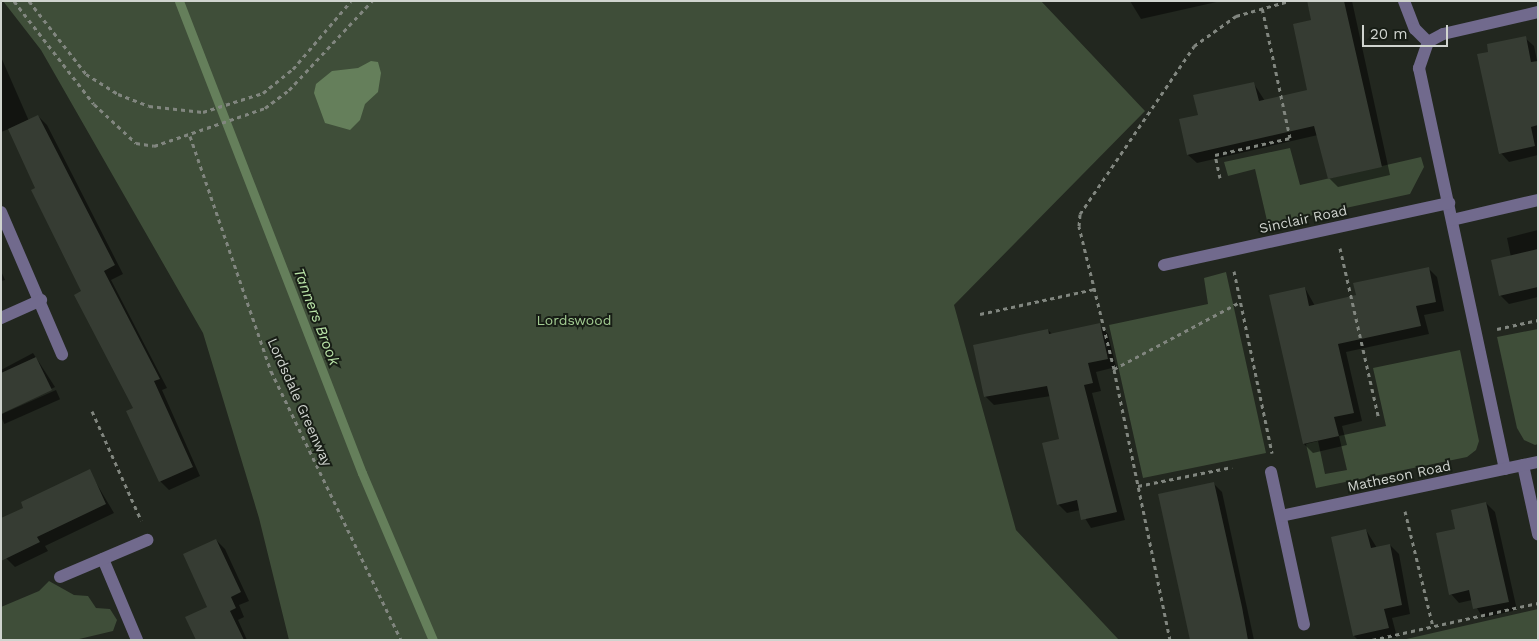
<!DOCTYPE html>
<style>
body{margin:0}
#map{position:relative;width:1539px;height:641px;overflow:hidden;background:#22271f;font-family:"Work Sans",sans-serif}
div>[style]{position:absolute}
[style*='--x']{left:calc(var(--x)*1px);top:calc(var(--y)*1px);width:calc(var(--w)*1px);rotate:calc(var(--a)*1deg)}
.green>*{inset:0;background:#3f4e39}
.water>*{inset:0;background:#657f5b}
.shadow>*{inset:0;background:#0007;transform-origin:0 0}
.stream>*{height:9px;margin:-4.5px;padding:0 4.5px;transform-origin:4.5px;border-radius:4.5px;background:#657f5b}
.building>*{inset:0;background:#363c33}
.path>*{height:3px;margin-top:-1.5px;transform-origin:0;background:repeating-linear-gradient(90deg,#81867f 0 4px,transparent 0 8px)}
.minor>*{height:12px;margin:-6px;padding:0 6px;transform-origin:6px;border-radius:6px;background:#716a8d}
span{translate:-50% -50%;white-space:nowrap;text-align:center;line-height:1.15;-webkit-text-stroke:4px #181e16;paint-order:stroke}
.street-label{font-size:14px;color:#d0d4cf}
.park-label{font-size:14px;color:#a4cd93}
.water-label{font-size:15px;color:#bae4a8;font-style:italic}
.frame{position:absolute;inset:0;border:2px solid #d0d4cf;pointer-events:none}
.scale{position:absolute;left:1362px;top:25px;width:86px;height:22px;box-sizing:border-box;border:2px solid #d0d4cf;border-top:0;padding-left:6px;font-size:15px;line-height:18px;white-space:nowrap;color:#d0d4cf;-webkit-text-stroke:4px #181e16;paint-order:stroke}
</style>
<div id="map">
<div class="green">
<div style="clip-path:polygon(3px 1px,1041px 1px,1145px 111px,954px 305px,1016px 530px,1119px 640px,289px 640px,259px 518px,203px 333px,41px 50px)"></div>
<div style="clip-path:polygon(1290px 148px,1300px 185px,1421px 157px,1424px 167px,1410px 194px,1268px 225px,1255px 169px,1228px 176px,1224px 162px)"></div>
<div style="clip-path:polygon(1226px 272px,1266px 453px,1143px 478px,1109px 325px,1208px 304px,1204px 278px)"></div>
<div style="clip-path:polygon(1538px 329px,1538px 444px,1535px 445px,1524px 440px,1517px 428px,1497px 337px)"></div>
<div style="clip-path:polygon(1460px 350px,1479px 441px,1476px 450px,1467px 457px,1316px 488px,1306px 444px,1318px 441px,1325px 474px,1347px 470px,1339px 436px,1386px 426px,1373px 368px)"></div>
<div style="clip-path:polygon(49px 581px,74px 595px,88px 596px,96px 608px,110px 609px,117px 620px,113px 631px,75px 640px,1px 640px,1px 607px,39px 591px)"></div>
<div style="clip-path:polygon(1538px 609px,1538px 640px,1402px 640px)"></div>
</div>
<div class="water">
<div style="clip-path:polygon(371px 61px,378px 62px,381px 73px,378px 92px,365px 104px,360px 120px,350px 130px,325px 123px,314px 93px,316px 84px,332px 71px,358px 68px)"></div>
</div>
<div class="shadow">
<div style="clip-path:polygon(1130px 1px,1221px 1px,1141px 19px)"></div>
<div style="clip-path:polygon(1307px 1px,1352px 1px,1390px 175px,1338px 187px,1329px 178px,1318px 135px,1197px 163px,1188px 155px,1199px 116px,1254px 84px,1265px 101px,1308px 91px,1312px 21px)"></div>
<div style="clip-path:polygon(1525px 38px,1534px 46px,1538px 65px,1538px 155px,1509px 162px,1501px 153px,1490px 53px)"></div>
<div style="clip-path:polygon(1px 57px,29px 121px,38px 116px,47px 125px,123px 274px,111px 280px,167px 388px,162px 390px,200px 476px,169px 490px,160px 481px,135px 408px,9px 129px,1px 132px)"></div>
<div style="clip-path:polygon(1538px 230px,1538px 297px,1509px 304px,1500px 295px,1511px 257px,1507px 238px)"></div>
<div style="clip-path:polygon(1428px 268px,1437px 277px,1444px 311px,1424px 315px,1429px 334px,1346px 352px,1362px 421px,1342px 426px,1347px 445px,1313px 453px,1304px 444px,1271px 296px,1305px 288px,1315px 306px,1357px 296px)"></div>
<div style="clip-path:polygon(1px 271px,5px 280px,1px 281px)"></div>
<div style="clip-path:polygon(1099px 325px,1108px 334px,1116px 367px,1096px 372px,1101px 391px,1092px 393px,1125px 520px,1091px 528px,1080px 510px,1067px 513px,1058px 504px,1061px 440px,1051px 396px,994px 405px,985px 396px,1048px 330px,1052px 334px)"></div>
<div style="clip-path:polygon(33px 353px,55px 387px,1px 413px,1px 370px)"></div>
<div style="left:56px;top:390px;width:10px;height:61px;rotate:66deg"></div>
<div style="clip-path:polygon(89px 471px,114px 513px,45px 546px,48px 551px,15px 567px,6px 558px)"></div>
<div style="clip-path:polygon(1214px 484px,1222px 492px,1254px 640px,1191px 640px)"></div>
<div style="clip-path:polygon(1486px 503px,1495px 512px,1517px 610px,1483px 618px,1472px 600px,1459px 603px,1451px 594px,1456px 530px)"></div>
<div style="clip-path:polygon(1366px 530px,1377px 548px,1390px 545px,1399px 554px,1410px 614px,1392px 618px,1397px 637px,1358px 640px,1354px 636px)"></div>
<div style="clip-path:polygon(216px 540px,225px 549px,249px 601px,239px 605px,244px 617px,238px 620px,247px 640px,197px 640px,209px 608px)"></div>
</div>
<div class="stream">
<div style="--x:179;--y:1;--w:506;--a:68.81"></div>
<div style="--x:362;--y:473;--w:181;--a:67"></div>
</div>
<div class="building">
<div style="clip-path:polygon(1307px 1px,1344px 1px,1382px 167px,1328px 179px,1314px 126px,1187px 155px,1179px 119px,1198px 115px,1193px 95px,1254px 82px,1259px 101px,1307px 90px,1293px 24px,1311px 20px)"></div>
<div style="clip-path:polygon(1526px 36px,1531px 62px,1538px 61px,1538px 125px,1531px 127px,1535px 146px,1499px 154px,1477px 54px,1488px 52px,1487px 44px)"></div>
<div style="clip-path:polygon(38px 115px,115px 265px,104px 271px,160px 379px,154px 381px,193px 467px,159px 482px,126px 411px,133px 408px,74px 295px,81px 291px,31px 190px,35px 188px,8px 129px)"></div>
<div style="clip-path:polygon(1538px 249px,1538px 287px,1499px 296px,1491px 260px)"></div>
<div style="clip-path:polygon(1429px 267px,1436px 302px,1416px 306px,1421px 326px,1338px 344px,1354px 413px,1334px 417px,1339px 436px,1303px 444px,1269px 295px,1305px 287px,1309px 306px,1356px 295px,1353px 283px)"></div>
<div style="clip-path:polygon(1100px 323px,1108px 359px,1088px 363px,1093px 383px,1084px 385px,1117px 512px,1081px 520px,1077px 500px,1057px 505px,1042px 443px,1059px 439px,1047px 386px,984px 397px,973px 345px,1048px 329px,1049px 334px)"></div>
<div style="clip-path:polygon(36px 357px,52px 390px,1px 414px,1px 373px)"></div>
<div style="clip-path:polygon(90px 469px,106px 504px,37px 537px,40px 542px,1px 561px,1px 518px,23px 508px,21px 502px)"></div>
<div style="clip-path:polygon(1214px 482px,1242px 607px,1248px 640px,1190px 640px,1158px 494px)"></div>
<div style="clip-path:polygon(1486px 502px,1509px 602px,1473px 609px,1469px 590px,1449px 595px,1436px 533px,1455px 529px,1451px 510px)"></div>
<div style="clip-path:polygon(1366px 529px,1371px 548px,1390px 544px,1402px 605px,1384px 609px,1389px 628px,1353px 636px,1331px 537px)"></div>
<div style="clip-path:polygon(216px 539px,241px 592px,231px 597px,236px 608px,230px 611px,244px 640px,196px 640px,185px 617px,207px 607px,183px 554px)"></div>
</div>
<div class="path">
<div style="--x:14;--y:1;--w:130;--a:52.2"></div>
<div style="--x:94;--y:104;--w:57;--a:42.9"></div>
<div style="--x:136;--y:143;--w:18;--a:9"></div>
<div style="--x:154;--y:146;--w:117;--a:-18.9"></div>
<div style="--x:265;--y:108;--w:30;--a:-37"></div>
<div style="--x:289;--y:90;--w:122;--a:-47"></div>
<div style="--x:29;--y:1;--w:93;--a:52"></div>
<div style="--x:86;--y:74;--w:38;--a:32"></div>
<div style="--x:118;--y:94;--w:33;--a:21"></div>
<div style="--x:149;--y:106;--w:54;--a:6.3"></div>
<div style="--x:203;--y:112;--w:63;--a:-17.6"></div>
<div style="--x:263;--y:93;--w:38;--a:-39"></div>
<div style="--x:293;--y:69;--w:89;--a:-49.5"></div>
<div style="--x:190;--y:136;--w:249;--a:71"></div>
<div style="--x:271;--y:371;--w:299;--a:64.2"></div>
<div style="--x:1220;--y:178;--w:24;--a:-102"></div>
<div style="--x:1215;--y:155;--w:77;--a:-12.8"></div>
<div style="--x:1290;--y:138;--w:134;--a:-102.1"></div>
<div style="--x:1340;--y:248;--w:175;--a:77.2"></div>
<div style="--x:1234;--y:271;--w:186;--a:78.2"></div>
<div style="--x:980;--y:314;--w:118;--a:-12.3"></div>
<div style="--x:1497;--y:329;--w:42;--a:-12.4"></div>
<div style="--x:1114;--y:369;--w:143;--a:-28"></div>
<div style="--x:92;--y:411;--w:120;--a:65.8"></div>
<div style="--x:1138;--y:486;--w:96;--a:-11.4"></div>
<div style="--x:1405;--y:511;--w:119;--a:76.4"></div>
<div style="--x:1170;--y:640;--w:277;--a:-101.7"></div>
<div style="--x:1114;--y:369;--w:147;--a:-103.8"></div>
<div style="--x:1079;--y:226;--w:12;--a:-85"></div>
<div style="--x:1080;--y:214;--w:203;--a:-55.8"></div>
<div style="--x:1194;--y:46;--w:52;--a:-35.5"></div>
<div style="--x:1236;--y:16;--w:55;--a:-15.8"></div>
<div style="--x:1372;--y:640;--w:170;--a:-12.6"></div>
</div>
<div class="minor">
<div style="--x:1404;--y:1;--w:30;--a:69"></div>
<div style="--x:1415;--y:29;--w:18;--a:45"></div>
<div style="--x:1428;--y:42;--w:28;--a:109"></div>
<div style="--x:1419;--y:68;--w:410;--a:77.9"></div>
<div style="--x:1428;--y:42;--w:17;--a:-28"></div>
<div style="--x:1443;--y:34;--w:98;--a:-13"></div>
<div style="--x:1;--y:212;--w:155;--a:66.8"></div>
<div style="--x:1452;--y:220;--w:88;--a:-13.1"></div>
<div style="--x:1164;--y:265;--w:292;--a:-12.3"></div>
<div style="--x:1;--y:318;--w:44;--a:-24.2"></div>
<div style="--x:1523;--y:465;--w:71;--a:77.7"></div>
<div style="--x:1271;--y:472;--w:156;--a:77.8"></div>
<div style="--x:1281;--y:516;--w:263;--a:-11.9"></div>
<div style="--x:103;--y:559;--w:88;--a:67.2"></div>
<div style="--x:60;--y:577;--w:95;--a:-23"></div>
</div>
<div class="street-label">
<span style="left:1303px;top:219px;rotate:-12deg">Sinclair Road</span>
<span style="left:300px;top:402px;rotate:66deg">Lordsdale Greenway</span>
<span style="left:1399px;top:476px;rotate:-12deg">Matheson Road</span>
</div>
<div class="park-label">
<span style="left:574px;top:320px">Lordswood</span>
</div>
<div class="water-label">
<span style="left:316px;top:317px;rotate:69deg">Tanners Brook</span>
</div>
<div class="frame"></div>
<div class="scale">20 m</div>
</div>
